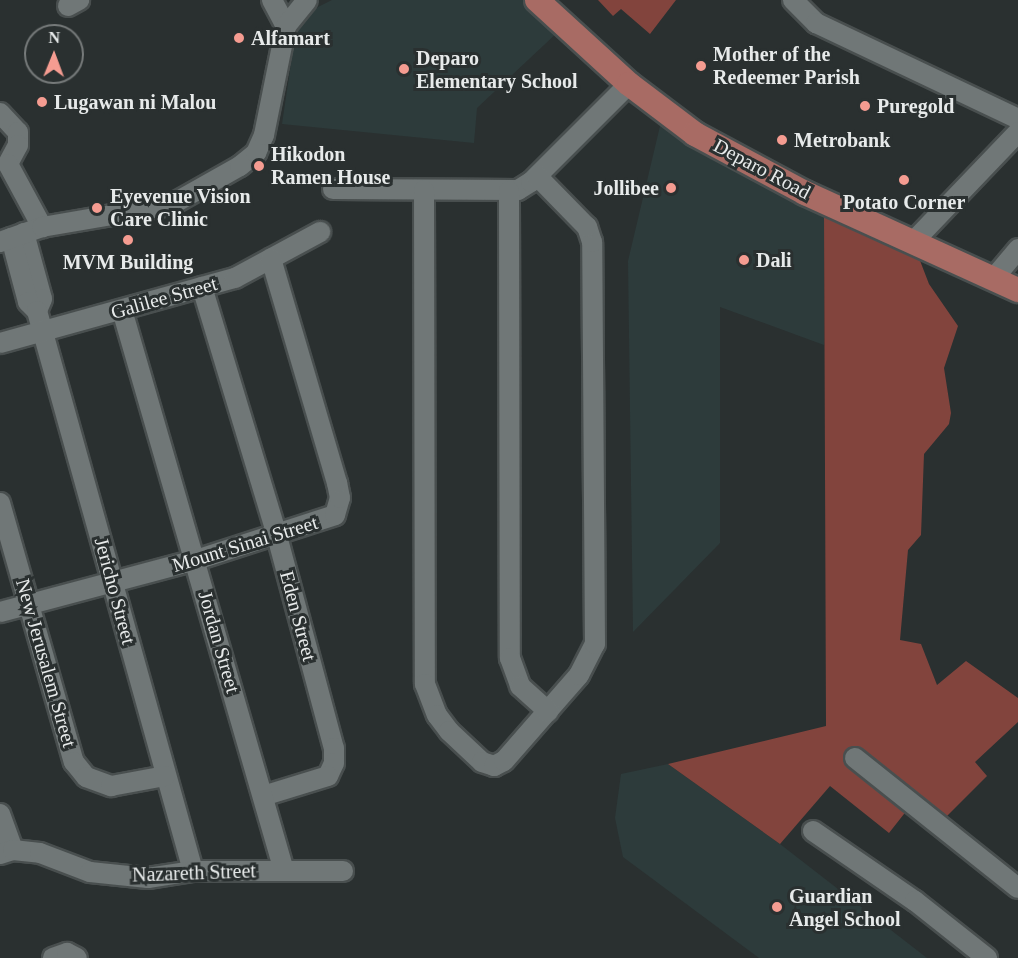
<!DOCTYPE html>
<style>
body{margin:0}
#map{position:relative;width:1018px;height:958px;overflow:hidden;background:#2a3030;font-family:"Times New Roman",serif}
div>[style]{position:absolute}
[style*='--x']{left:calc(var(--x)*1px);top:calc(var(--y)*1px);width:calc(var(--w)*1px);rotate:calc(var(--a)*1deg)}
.built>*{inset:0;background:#2d3b3b}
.forest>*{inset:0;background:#82443d}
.roads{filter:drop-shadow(2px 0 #494f4f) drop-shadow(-2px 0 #494f4f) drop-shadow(0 2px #494f4f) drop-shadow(0 -2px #494f4f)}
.minor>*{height:20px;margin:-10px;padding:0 10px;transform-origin:10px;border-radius:10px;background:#707777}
.major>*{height:24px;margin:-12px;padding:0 12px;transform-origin:12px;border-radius:12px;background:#a86b64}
.dots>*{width:16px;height:16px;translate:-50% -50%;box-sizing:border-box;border:3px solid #2a3030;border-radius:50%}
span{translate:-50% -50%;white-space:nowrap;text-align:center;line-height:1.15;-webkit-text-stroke:6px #2a3030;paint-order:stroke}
.poi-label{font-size:20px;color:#e7eaea;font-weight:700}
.left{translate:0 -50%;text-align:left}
.right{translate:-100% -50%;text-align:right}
.street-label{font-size:20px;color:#e7eaea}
.north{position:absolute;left:24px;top:24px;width:60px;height:60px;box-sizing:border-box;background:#2a3030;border:2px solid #767a7a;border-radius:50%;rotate:1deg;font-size:16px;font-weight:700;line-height:24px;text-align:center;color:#e7eaea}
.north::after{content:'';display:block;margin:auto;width:21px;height:27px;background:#f59c91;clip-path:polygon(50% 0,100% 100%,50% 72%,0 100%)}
</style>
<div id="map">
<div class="built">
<div style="clip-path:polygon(332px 0,530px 0,560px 30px,477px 108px,474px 143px,282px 124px,296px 30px,318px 7px)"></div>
<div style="clip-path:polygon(661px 122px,773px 190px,824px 212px,824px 345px,720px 307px,720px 543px,633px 632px,628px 261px)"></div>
<div style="clip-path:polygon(668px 764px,780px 844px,927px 958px,759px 958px,623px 857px,615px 818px,621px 774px)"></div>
</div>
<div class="forest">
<div style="clip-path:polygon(598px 0,676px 0,650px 34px,621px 9px,613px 16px)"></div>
<div style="clip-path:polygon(824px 212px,919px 258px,929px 284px,958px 326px,944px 368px,951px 413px,949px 424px,924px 454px,921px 535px,908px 550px,900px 640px,921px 644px,937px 685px,966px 661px,1018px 698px,1018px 722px,975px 762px,987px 776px,942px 821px,915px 800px,889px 833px,830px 786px,780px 844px,668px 764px,826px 726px)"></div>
</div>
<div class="roads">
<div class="minor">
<div style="--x:272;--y:0;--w:30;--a:62"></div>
<div style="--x:793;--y:0;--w:33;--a:45"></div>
<div style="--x:816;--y:23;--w:224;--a:25.4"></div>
<div style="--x:68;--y:6;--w:13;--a:-29"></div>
<div style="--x:0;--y:113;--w:26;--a:47"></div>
<div style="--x:18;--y:132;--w:13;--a:90"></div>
<div style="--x:18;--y:145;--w:21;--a:118"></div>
<div style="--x:8;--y:164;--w:72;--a:61.6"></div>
<div style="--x:333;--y:189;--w:185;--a:0.3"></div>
<div style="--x:518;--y:190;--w:15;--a:-32"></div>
<div style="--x:531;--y:182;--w:139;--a:-45"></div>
<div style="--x:424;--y:190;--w:494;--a:89.9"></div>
<div style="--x:425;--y:684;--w:33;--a:69"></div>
<div style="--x:437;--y:715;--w:20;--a:53"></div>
<div style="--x:449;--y:731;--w:45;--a:43.2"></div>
<div style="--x:482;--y:762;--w:13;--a:18"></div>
<div style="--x:494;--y:766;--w:11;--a:-27"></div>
<div style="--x:504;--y:761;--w:114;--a:-48.9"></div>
<div style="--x:579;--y:675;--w:35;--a:-63"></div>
<div style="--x:595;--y:644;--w:402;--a:-90.4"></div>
<div style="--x:592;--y:242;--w:16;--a:-108"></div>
<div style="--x:587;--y:227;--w:71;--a:-134.4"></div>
<div style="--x:509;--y:191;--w:467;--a:89.9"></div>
<div style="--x:510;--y:658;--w:30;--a:70"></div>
<div style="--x:520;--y:686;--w:38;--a:42"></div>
<div style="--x:24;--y:233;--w:68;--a:74.7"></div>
<div style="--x:42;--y:299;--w:13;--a:113"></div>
<div style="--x:11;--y:238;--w:66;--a:75.1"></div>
<div style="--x:28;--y:302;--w:13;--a:45"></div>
<div style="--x:37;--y:311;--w:581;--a:74.43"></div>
<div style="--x:0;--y:242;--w:45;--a:-19.7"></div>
<div style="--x:42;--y:227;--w:131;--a:-9.7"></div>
<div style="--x:171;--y:205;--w:79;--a:-29.5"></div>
<div style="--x:240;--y:166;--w:21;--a:-39"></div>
<div style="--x:256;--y:153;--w:20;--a:-66"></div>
<div style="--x:264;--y:135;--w:111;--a:-78.6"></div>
<div style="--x:286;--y:26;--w:33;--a:-51"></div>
<div style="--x:913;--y:242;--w:152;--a:-46.3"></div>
<div style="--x:994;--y:278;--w:38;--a:-50"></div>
<div style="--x:202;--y:287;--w:260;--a:73.2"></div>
<div style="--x:277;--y:536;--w:220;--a:75"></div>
<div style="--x:334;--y:748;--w:15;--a:90"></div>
<div style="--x:334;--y:763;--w:14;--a:115"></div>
<div style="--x:328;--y:776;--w:68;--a:162.9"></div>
<div style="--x:122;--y:310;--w:584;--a:73.89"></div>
<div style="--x:0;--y:343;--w:244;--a:-15.5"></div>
<div style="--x:235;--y:278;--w:97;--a:-28.4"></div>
<div style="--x:0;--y:503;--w:269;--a:74.1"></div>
<div style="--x:74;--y:762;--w:19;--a:51"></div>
<div style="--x:86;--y:777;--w:27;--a:20"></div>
<div style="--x:111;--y:786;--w:55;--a:-10.5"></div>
<div style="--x:0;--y:612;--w:203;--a:-14.9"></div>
<div style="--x:196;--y:560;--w:146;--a:-17.9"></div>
<div style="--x:335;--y:515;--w:18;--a:-74"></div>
<div style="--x:340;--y:498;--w:15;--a:-101"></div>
<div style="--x:337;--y:483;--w:234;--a:-106.4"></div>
<div style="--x:855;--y:758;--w:208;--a:38.6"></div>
<div style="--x:0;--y:814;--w:38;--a:70"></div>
<div style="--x:13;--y:850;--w:14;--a:163"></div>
<div style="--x:813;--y:831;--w:124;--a:34.5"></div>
<div style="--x:915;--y:901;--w:92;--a:38.4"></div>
<div style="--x:13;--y:850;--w:27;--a:6"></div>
<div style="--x:40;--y:853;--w:53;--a:20.8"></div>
<div style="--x:90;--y:872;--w:58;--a:5.9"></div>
<div style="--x:148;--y:878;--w:46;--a:-8.8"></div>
<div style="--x:193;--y:871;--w:150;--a:0"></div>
<div style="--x:53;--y:958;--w:15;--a:-20"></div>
<div style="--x:67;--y:953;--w:11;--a:27"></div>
</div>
<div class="major">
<div style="--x:537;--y:0;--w:125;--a:42.4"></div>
<div style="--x:629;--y:84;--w:83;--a:37.1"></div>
<div style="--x:695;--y:134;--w:125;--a:28.2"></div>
<div style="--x:805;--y:193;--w:234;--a:24.5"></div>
</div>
</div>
<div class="dots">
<div style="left:239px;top:38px;background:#f59c91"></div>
<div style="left:701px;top:66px;background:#f59c91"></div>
<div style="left:404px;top:69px;background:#f59c91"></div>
<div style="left:42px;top:102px;background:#f59c91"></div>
<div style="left:865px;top:106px;background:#f59c91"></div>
<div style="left:782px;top:140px;background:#f59c91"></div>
<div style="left:259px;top:166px;background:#f59c91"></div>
<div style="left:904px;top:180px;background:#f59c91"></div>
<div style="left:671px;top:188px;background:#f59c91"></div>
<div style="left:97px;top:208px;background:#f59c91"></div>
<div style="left:128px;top:240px;background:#f59c91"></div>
<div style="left:744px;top:260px;background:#f59c91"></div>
<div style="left:777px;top:907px;background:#f59c91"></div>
</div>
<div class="poi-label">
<span class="left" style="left:251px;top:38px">Alfamart</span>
<span class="left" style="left:713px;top:66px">Mother of the<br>Redeemer Parish</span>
<span class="left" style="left:416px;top:70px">Deparo<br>Elementary School</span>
<span class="left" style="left:54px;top:102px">Lugawan ni Malou</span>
<span class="left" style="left:877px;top:106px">Puregold</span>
<span class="left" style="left:794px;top:140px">Metrobank</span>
<span class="left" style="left:271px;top:166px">Hikodon<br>Ramen House</span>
<span class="right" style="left:659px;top:188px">Jollibee</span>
<span class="left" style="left:110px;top:208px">Eyevenue Vision<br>Care Clinic</span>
<span style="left:904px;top:202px">Potato Corner</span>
<span class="left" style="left:756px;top:260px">Dali</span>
<span style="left:128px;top:262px">MVM Building</span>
<span class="left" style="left:789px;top:908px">Guardian<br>Angel School</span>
</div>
<div class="street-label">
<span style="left:762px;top:169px;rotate:28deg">Deparo Road</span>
<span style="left:164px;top:298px;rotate:-16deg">Galilee Street</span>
<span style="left:245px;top:544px;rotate:-17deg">Mount Sinai Street</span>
<span style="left:115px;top:591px;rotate:75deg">Jericho Street</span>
<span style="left:298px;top:616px;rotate:75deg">Eden Street</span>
<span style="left:219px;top:642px;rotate:74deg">Jordan Street</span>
<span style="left:46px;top:663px;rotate:74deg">New Jerusalem Street</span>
<span style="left:194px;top:873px;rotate:-2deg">Nazareth Street</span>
</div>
<div class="north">N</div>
</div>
